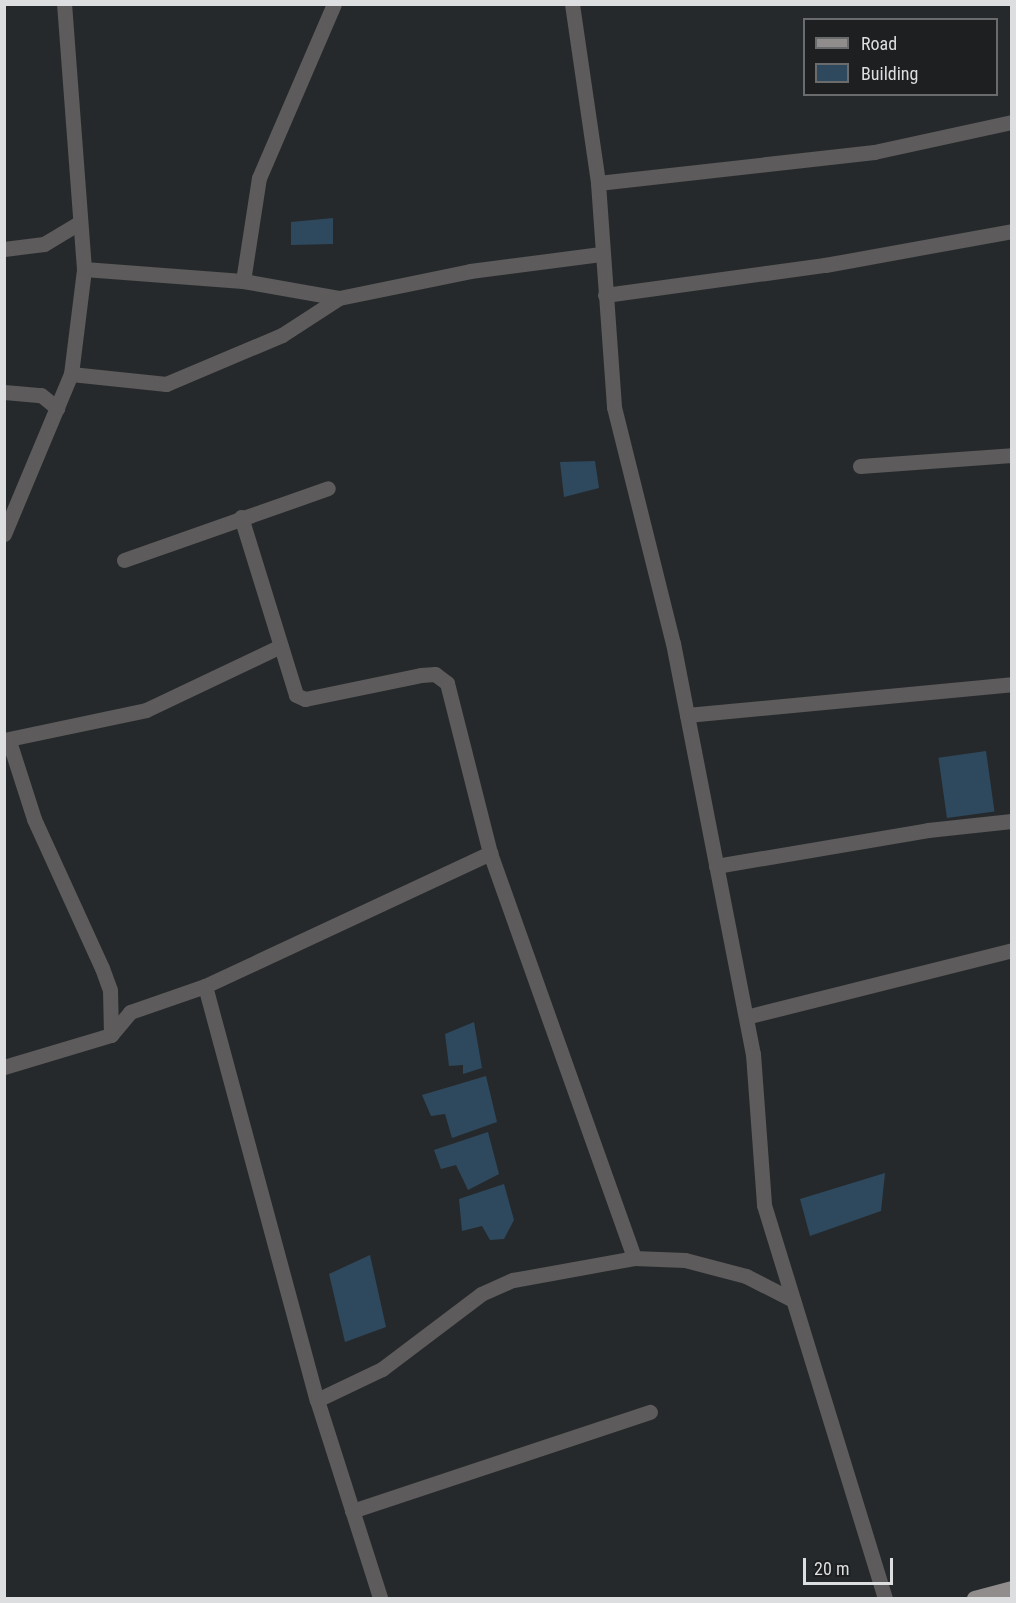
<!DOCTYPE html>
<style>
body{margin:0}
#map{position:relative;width:1016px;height:1603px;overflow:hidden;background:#26292b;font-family:"Roboto Condensed",sans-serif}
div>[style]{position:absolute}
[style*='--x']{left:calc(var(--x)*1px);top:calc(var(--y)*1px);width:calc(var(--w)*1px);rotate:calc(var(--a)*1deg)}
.building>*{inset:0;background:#2e495d;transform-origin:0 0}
.minor>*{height:15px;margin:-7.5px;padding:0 7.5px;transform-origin:7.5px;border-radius:7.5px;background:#5d5b5b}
.major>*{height:15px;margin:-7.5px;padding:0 7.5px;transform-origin:7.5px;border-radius:7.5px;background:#918d8d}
span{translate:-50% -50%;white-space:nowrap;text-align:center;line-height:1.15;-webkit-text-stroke:4.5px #1d1f21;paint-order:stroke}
.frame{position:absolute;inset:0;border:6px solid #dcdedf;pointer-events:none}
.legend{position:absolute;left:803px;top:18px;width:195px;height:78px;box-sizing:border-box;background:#1d1f21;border:2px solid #696b6d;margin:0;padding:8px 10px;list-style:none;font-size:18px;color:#dcdedf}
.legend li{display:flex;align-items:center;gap:12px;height:30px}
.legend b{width:30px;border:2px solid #696b6d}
.scale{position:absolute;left:803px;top:1558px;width:90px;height:27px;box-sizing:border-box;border:3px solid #dcdedf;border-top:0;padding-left:8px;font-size:18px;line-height:21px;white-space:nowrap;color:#dcdedf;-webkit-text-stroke:4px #1d1f21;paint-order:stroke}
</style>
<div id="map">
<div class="building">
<div style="clip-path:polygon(333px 218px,333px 244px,291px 245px,291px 222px)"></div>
<div style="clip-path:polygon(595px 461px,599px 488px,564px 497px,560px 462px)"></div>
<div style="left:986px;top:751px;width:61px;height:48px;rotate:82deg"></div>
<div style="clip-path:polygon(474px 1022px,482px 1068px,463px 1074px,463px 1065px,449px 1066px,445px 1034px)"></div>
<div style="clip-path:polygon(486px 1076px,497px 1122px,452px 1138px,445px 1114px,431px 1116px,422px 1095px)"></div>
<div style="clip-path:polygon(488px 1132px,499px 1174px,468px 1190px,456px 1165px,441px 1169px,434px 1150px)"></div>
<div style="clip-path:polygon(885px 1173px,881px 1211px,810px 1236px,800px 1199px)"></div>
<div style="clip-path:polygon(504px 1184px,514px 1220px,504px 1239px,490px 1240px,482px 1226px,462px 1231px,459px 1199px)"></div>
<div style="clip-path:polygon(370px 1255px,386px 1327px,345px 1342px,329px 1274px)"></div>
</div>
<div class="minor">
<div style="--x:572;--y:4;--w:181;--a:81.7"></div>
<div style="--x:598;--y:183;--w:225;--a:85.9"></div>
<div style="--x:614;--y:407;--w:243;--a:76"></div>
<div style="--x:673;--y:643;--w:419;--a:79"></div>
<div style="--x:753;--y:1054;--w:151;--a:85.8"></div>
<div style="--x:764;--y:1205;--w:411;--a:72.9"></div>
<div style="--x:598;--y:183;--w:278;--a:-6.4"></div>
<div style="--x:874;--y:152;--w:141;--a:-12.3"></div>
<div style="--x:4;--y:249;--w:40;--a:-7.1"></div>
<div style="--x:44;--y:244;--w:41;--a:-31"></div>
<div style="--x:84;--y:269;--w:159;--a:4.3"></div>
<div style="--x:243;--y:281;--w:97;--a:10"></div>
<div style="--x:339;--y:298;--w:134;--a:-11.6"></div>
<div style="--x:470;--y:271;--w:132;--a:-7.4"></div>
<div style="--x:243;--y:281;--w:104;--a:-81.2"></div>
<div style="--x:259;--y:178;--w:189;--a:-66.7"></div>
<div style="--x:605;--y:295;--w:222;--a:-7.8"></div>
<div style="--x:825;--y:265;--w:190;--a:-10.3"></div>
<div style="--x:71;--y:374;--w:96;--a:6"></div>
<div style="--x:166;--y:384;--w:126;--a:-22.9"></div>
<div style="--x:282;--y:335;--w:68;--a:-33"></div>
<div style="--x:4;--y:392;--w:37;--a:5"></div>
<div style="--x:41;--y:395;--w:21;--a:39"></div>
<div style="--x:860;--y:466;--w:152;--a:-4.1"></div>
<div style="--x:241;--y:517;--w:186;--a:72.8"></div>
<div style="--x:296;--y:695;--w:10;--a:24"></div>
<div style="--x:305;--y:699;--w:118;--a:-11.7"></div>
<div style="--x:421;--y:675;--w:14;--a:-4"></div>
<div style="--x:435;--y:674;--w:15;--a:37"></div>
<div style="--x:447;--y:683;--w:175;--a:75.8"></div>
<div style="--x:490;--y:853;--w:430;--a:70.4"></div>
<div style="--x:4;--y:534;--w:173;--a:-67.3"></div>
<div style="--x:71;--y:374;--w:106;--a:-82.9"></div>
<div style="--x:84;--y:269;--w:266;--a:-94.3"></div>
<div style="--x:124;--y:560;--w:216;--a:-19.4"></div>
<div style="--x:687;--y:715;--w:326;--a:-5.4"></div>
<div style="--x:4;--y:740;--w:145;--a:-11.9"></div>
<div style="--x:146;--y:710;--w:149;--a:-25.4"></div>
<div style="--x:9;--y:741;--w:82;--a:72.2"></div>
<div style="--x:34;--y:819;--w:164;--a:65.5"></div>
<div style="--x:102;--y:968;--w:23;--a:70"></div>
<div style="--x:110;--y:990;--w:45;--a:88.7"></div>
<div style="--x:716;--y:866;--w:215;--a:-9.6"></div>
<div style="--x:928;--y:830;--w:84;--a:-6.1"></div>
<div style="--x:205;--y:986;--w:429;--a:74.9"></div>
<div style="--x:317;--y:1400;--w:208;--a:72.3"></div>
<div style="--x:746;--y:1017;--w:274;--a:-14.1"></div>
<div style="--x:4;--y:1067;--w:112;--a:-16.7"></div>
<div style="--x:111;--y:1035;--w:30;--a:-50"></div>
<div style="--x:130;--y:1012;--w:79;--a:-19.1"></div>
<div style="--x:205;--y:986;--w:315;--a:-25"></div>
<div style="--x:317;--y:1400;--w:72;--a:-25.5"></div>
<div style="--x:382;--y:1369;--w:124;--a:-37.1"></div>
<div style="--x:481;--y:1294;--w:35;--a:-24"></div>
<div style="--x:513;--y:1280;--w:123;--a:-10.3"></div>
<div style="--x:634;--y:1258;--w:51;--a:2.2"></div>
<div style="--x:685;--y:1260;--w:63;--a:14.7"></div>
<div style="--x:746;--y:1276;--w:53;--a:27.1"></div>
<div style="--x:352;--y:1511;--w:314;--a:-18.4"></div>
</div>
<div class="major">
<div style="--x:974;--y:1598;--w:39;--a:-15"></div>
</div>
<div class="frame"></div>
<ul class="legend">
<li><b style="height:8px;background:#918d8d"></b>Road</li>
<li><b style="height:16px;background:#2e495d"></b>Building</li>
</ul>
<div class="scale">20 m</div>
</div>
